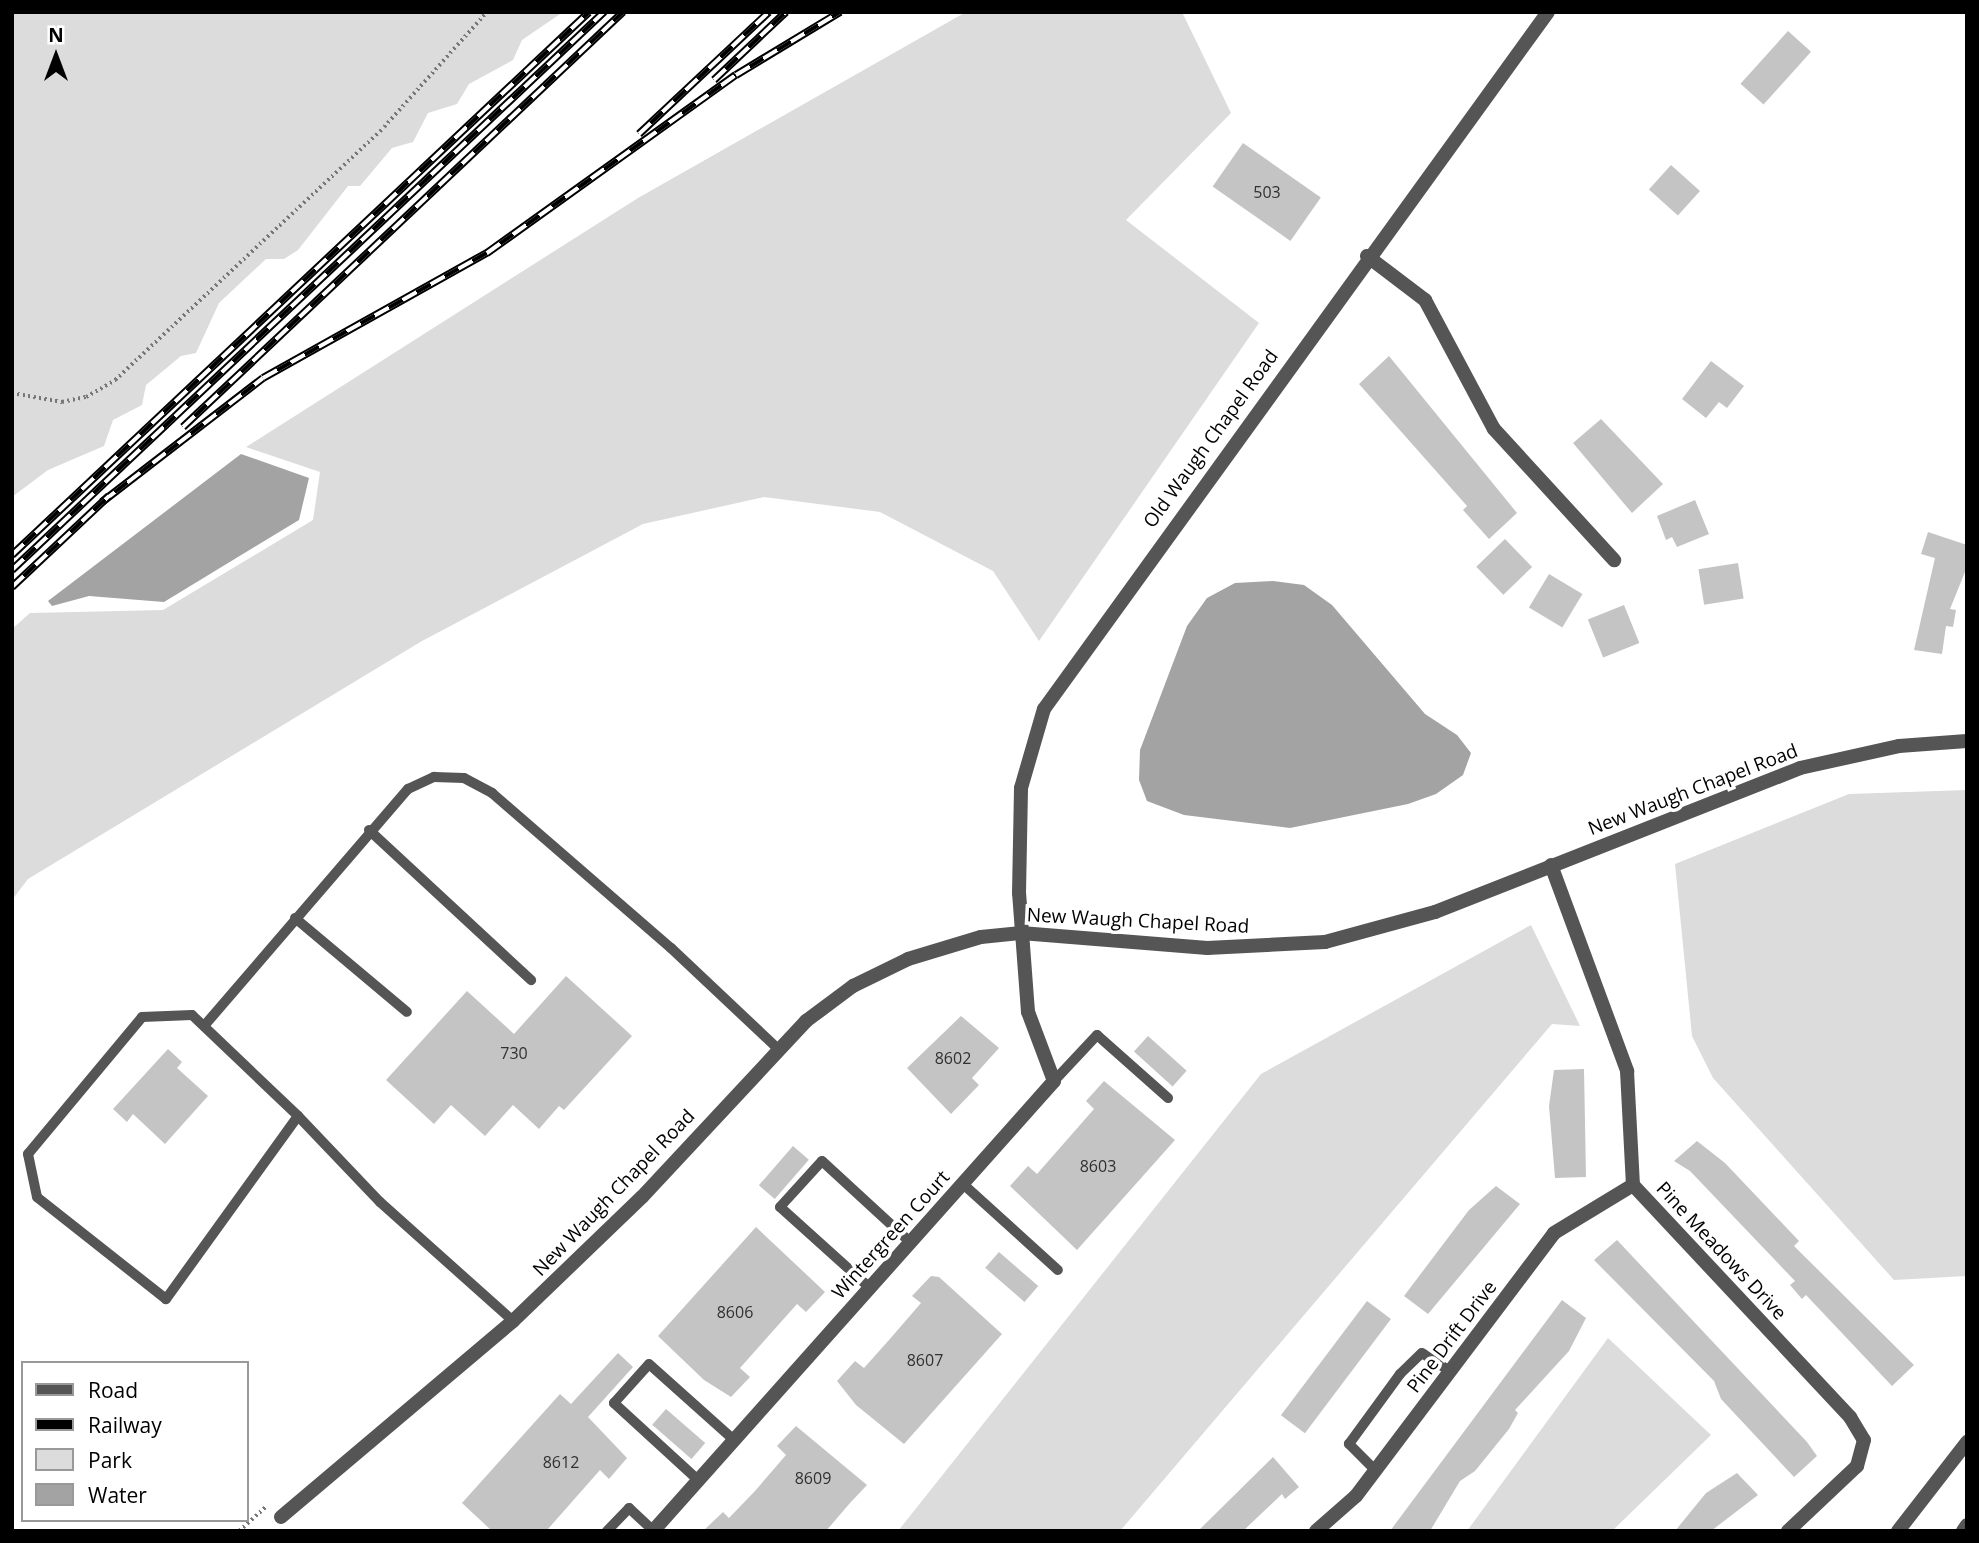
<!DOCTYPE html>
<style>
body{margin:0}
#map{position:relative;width:1979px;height:1543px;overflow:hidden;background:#fff;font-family:"Open Sans",sans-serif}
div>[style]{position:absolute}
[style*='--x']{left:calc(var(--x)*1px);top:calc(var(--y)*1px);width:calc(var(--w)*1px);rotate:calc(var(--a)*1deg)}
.green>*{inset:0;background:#dcdcdc}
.water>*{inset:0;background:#a3a3a3}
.building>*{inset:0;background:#c4c4c4;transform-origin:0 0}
.path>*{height:3.5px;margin-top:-1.75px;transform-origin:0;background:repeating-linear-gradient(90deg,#777 0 2px,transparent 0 5.5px)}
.service>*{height:10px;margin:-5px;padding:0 5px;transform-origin:5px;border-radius:5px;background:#555}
.minor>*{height:14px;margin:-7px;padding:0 7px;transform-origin:7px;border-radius:7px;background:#555}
.tertiary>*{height:14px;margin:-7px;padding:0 7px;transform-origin:7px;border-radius:7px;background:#555}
.rail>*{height:8px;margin-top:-4px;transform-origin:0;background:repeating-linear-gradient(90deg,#fff 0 16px,#000 0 32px);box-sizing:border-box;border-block:2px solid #000}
span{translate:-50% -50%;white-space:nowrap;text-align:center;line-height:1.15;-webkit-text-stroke:7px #fff;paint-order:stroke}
.number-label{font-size:16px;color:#313131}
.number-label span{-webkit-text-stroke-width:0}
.street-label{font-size:19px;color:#000}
.frame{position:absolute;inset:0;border:14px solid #000;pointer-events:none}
.legend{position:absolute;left:21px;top:1361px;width:228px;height:161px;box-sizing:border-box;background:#fff;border:2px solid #999;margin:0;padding:9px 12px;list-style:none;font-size:21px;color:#000}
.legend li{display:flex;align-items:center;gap:14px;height:35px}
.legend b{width:35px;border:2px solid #999}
.north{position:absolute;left:21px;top:21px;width:70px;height:70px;-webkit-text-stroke:5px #fff;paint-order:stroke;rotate:0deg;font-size:19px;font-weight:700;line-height:28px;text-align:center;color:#000}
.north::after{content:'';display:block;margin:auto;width:24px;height:32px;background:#000;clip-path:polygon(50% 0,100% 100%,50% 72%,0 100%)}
</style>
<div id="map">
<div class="green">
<div style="clip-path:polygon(12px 12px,563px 12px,522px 40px,513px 60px,469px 84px,457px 104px,428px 113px,413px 142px,392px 148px,360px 186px,348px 186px,298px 250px,284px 259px,266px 259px,219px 303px,196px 353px,181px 356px,146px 385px,142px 405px,113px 420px,104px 446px,48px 470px,12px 497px)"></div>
<div style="clip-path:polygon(966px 12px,1182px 12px,1231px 113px,1126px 220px,1259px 323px,1039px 641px,993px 571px,880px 512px,764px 497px,643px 524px,422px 641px,28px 879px,12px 900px,12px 629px,30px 613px,163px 610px,313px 520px,320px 472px,246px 447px,638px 198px)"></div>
<div style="clip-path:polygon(1967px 790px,1967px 1276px,1894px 1280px,1713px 1078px,1692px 1036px,1675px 864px,1849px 794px)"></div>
<div style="clip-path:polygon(1531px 925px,1580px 1026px,1552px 1024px,1120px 1531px,898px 1531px,1261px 1074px)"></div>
<div style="clip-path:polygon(1608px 1338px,1711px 1435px,1612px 1531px,1467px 1531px)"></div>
</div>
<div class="water">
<div style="clip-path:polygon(241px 454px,309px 478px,299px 520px,164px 602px,89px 596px,52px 606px,48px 601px)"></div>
<div style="clip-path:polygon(1273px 581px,1304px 585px,1332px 605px,1425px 714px,1457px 735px,1471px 753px,1463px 775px,1436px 794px,1408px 804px,1290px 828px,1184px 815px,1147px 801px,1139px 780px,1140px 750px,1187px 626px,1207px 598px,1235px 583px)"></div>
</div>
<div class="building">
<div style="left:1788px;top:31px;width:31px;height:71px;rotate:42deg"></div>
<div style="left:1243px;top:143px;width:95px;height:53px;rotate:35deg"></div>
<div style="left:1671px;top:165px;width:39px;height:33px;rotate:42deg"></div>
<div style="clip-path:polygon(1389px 356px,1517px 513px,1489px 539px,1463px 510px,1467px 506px,1359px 384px)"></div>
<div style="clip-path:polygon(1711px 361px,1744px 386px,1727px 408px,1719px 402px,1706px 418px,1682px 399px)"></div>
<div style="clip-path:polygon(1601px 419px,1663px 484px,1632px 513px,1573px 443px)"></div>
<div style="clip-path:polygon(1695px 500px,1709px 534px,1677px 547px,1672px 537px,1666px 540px,1657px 516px)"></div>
<div style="clip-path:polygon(1928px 532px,1967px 545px,1967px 567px,1950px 609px,1956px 610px,1953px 627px,1946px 626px,1942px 654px,1914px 650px,1935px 558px,1921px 554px)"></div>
<div style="left:1505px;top:539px;width:39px;height:40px;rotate:46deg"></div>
<div style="left:1738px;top:563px;width:36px;height:40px;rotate:81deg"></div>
<div style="left:1549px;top:574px;width:39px;height:39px;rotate:31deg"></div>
<div style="left:1624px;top:605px;width:41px;height:39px;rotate:68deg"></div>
<div style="clip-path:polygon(566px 976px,632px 1036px,564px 1110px,559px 1106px,539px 1129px,513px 1105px,485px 1136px,451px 1105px,434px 1124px,386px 1080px,467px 991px,514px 1034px)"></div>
<div style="clip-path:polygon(961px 1016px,999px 1048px,972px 1078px,979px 1085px,951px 1114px,907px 1068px)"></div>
<div style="left:1148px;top:1036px;width:52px;height:21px;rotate:42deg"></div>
<div style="clip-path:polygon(168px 1049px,182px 1062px,177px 1068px,208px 1096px,165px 1144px,133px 1114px,127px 1122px,113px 1109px)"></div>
<div style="clip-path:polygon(1584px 1069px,1586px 1177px,1555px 1178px,1549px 1106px,1554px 1070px)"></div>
<div style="clip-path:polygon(1104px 1081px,1175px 1140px,1077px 1250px,1010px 1186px,1028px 1166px,1037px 1174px,1094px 1109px,1086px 1101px)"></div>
<div style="clip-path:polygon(1697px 1141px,1725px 1163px,1799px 1241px,1794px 1246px,1914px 1365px,1892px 1386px,1806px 1295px,1802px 1299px,1790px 1285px,1795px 1281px,1690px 1171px,1674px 1161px)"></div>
<div style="left:793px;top:1146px;width:21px;height:52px;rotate:41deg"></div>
<div style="clip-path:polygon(1496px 1186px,1520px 1204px,1428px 1314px,1404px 1296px,1469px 1210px)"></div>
<div style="clip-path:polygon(756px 1227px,825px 1292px,806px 1312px,797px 1304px,740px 1368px,750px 1377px,731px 1397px,704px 1380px,658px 1336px)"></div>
<div style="clip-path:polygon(1617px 1240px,1807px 1442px,1817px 1456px,1794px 1477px,1721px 1399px,1714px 1381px,1594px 1260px)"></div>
<div style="left:999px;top:1252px;width:52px;height:21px;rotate:41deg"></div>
<div style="clip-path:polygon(931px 1276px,939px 1277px,1002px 1334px,904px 1444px,856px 1405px,837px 1381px,855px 1361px,864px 1368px,889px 1340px,921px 1303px,912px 1296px)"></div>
<div style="clip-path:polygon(1562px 1300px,1586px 1318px,1569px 1351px,1515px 1410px,1518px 1413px,1509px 1429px,1475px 1471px,1460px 1481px,1430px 1531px,1390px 1531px)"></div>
<div style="left:1367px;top:1301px;width:30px;height:143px;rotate:37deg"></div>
<div style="clip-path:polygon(618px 1353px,633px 1367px,588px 1417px,627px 1458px,609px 1479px,600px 1470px,548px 1529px,492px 1531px,462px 1503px,560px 1394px,571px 1404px)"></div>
<div style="left:666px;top:1409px;width:52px;height:21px;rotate:41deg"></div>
<div style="clip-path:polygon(796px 1426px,867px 1485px,850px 1503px,826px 1531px,703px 1531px,723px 1512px,729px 1518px,755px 1491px,786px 1455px,777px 1446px)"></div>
<div style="clip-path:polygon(1273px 1457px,1299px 1487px,1285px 1499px,1282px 1494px,1243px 1531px,1198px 1531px)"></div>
<div style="clip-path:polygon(1737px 1473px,1758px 1495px,1711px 1531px,1675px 1531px,1706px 1493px)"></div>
</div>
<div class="path">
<div style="--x:12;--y:393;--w:51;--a:10.2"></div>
<div style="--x:62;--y:402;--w:25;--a:-12"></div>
<div style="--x:86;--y:397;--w:34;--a:-30"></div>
<div style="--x:115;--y:380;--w:369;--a:-43.2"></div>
<div style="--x:384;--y:127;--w:154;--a:-48.2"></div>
<div style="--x:239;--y:1531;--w:36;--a:-42"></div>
</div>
<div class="service">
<div style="--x:369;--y:830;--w:221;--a:42.8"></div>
<div style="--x:295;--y:918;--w:146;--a:40"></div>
<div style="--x:204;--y:1026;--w:313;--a:-49.3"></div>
<div style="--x:408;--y:789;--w:29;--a:-25"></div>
<div style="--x:434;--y:777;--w:30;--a:2"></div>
<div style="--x:464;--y:778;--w:32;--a:28"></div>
<div style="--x:492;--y:793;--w:237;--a:40.9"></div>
<div style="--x:671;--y:948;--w:147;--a:43.3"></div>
<div style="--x:1054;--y:1081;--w:63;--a:-46.9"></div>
<div style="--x:1097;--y:1035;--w:95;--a:41.6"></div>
<div style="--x:298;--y:1116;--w:226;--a:125.8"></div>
<div style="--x:166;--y:1299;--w:164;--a:-141.7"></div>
<div style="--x:37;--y:1197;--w:44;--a:-101.8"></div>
<div style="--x:28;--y:1154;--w:178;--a:-50.2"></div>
<div style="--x:142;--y:1017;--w:50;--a:-2.3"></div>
<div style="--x:192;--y:1015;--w:146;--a:43.6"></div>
<div style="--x:298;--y:1116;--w:119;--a:46.4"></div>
<div style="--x:380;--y:1202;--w:178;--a:41.8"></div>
<div style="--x:963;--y:1184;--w:128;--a:42.2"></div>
<div style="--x:870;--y:1288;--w:121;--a:-138"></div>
<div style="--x:780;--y:1207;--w:62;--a:-47.6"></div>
<div style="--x:822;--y:1161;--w:120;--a:42.6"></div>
<div style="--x:1375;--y:1470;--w:37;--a:-135"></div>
<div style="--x:1349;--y:1444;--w:87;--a:-53.9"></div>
<div style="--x:1400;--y:1374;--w:30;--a:-44"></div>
<div style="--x:1422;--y:1353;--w:33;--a:33"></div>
<div style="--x:698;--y:1480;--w:114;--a:-137.5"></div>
<div style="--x:614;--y:1403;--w:52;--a:-48.1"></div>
<div style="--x:649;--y:1364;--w:114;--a:41.8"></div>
<div style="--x:607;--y:1531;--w:32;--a:-46"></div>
<div style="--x:629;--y:1508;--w:34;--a:43"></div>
</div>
<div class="minor">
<div style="--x:1367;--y:256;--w:73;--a:37.2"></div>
<div style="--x:1425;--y:300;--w:146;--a:61.9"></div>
<div style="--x:1494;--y:429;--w:178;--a:47.5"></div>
<div style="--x:1551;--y:865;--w:220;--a:69.7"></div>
<div style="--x:1627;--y:1071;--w:114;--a:87"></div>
<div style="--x:1633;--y:1185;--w:318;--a:46.9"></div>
<div style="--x:1850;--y:1417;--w:27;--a:59"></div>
<div style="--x:1864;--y:1440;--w:27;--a:105"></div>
<div style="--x:1857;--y:1466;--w:95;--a:136.7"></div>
<div style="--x:654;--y:1530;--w:601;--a:-48.3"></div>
<div style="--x:1054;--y:1081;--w:74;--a:-110.6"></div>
<div style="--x:1028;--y:1012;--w:119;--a:-94.3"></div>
<div style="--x:1019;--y:893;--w:105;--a:-88.9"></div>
<div style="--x:1021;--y:788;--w:82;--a:-73.8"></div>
<div style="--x:1044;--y:709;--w:860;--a:-54.13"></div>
<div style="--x:1316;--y:1531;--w:53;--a:-41.2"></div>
<div style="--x:1356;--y:1496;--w:329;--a:-53"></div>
<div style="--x:1554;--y:1233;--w:92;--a:-31.3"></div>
</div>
<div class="tertiary">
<div style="--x:281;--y:1517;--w:304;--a:-40.2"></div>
<div style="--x:513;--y:1321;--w:179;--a:-43.9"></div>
<div style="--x:642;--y:1197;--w:241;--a:-47"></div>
<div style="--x:806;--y:1021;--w:59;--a:-36.7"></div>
<div style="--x:853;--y:986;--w:61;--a:-26.1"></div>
<div style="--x:908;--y:959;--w:76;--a:-16.8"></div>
<div style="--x:981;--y:937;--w:40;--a:-5.7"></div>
<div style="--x:1021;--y:933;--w:187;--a:4.6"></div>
<div style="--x:1207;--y:948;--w:118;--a:-2.9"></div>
<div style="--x:1325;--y:942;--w:114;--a:-15.3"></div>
<div style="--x:1435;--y:912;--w:392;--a:-21.5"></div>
<div style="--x:1800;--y:768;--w:101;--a:-12.5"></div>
<div style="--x:1899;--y:746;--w:68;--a:-4.2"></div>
<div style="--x:1898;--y:1531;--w:113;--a:-52.2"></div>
<div style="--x:1963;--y:1531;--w:7;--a:-56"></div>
</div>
<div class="rail">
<div style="--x:714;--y:80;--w:99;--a:-43.4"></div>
<div style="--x:639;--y:134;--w:178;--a:-43.2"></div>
<div style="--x:183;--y:427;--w:605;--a:-43.33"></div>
<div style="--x:102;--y:502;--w:203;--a:-37.6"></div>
<div style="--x:263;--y:378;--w:257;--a:-29.2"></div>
<div style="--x:487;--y:253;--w:306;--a:-35.6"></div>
<div style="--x:736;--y:75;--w:122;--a:-31.2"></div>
<div style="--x:12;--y:555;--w:792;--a:-43.26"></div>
<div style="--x:12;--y:570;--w:814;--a:-43.31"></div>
<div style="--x:12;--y:587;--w:133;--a:-43.2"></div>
</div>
<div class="number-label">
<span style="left:1267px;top:192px">503</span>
<span style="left:514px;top:1053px">730</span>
<span style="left:953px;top:1058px">8602</span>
<span style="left:1098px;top:1166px">8603</span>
<span style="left:735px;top:1312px">8606</span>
<span style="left:925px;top:1360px">8607</span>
<span style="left:561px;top:1462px">8612</span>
<span style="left:813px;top:1478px">8609</span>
</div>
<div class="street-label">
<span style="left:1211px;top:439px;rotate:-54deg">Old Waugh Chapel Road</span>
<span style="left:1693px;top:790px;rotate:-21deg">New Waugh Chapel Road</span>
<span style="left:1138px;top:921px;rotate:3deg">New Waugh Chapel Road</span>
<span style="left:614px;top:1193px;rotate:-46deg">New Waugh Chapel Road</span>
<span style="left:891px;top:1235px;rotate:-48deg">Wintergreen Court</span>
<span style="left:1721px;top:1251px;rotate:47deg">Pine Meadows Drive</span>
<span style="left:1452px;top:1337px;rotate:-53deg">Pine Drift Drive</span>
</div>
<div class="frame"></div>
<ul class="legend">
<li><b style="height:9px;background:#555"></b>Road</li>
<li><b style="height:9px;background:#000"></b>Railway</li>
<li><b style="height:19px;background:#dcdcdc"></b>Park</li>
<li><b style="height:19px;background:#a3a3a3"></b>Water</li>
</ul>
<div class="north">N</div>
</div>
